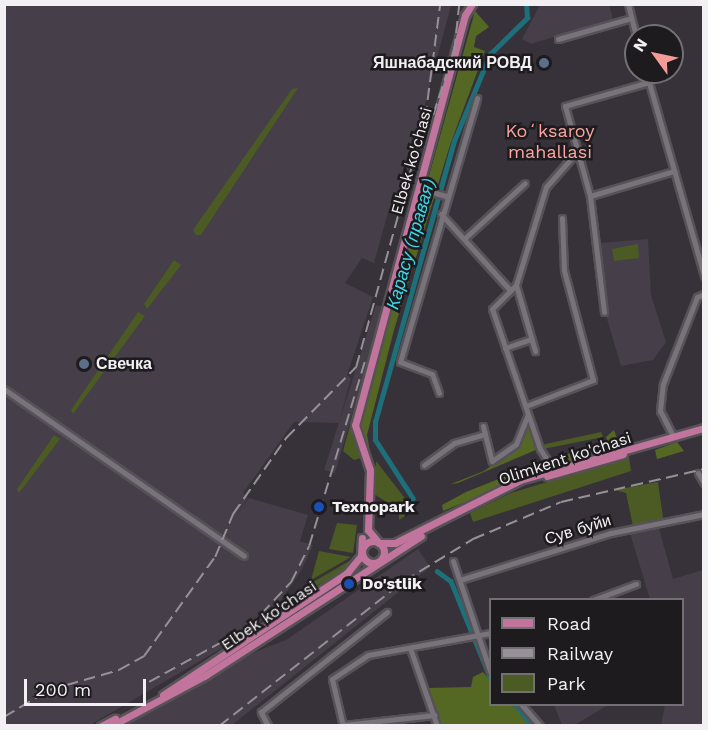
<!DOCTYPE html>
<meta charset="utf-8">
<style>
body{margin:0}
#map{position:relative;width:708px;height:730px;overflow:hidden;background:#373239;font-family:"Work Sans",sans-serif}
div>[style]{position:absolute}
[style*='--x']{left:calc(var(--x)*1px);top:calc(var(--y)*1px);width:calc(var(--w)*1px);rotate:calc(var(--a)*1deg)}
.built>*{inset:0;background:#463e48}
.green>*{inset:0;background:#4c5b23}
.forest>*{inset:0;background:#556823}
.canal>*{height:4.5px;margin:-2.25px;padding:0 2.25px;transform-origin:2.25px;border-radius:2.25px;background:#1d6f79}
.roads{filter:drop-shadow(2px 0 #565257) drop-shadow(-2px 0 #565257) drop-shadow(0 2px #565257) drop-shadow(0 -2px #565257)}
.minor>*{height:5px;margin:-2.5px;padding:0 2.5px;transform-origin:2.5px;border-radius:2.5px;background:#78737a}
.major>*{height:7px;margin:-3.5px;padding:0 3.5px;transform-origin:3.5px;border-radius:3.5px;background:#c1759c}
.major>.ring{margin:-3.5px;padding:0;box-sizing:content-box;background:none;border:7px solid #c1759c;border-radius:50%}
.rail>*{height:1.5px;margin-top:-0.75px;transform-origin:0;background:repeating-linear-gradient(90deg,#959197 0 12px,transparent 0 18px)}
.dots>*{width:16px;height:16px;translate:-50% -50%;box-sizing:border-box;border:3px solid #1d1b1e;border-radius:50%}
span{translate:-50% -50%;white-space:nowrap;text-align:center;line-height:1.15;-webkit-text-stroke:5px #1d1b1e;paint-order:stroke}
.poi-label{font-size:16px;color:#f3f0f4;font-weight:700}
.right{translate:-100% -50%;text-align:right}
.left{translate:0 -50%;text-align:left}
.street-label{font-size:16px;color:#f3f0f4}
.neighbourhood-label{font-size:18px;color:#f9a5a1}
.water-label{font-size:18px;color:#3cd6e9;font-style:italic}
.frame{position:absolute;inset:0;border:6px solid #f3f0f4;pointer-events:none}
.legend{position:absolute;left:489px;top:598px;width:195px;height:108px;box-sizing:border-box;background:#1d1b1e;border:2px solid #737074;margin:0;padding:8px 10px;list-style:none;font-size:18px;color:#f3f0f4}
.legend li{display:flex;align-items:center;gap:12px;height:30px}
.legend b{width:30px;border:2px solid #737074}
.north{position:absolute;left:624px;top:24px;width:60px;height:60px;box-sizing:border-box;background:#1d1b1e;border:2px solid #737074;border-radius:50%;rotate:303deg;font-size:16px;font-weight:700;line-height:24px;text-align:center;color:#f3f0f4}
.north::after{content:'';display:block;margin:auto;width:21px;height:27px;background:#f59b97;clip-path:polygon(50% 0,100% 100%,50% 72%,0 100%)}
.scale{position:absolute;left:24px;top:679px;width:122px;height:27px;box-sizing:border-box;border:3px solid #f3f0f4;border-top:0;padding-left:8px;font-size:18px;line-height:21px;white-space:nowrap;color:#f3f0f4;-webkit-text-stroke:4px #1d1b1e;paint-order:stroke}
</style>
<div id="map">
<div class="built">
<div style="clip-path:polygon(4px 5px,451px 5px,397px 211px,389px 209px,374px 263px,362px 258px,345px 283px,373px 297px,347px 375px,351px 378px,339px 423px,294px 422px,243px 493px,248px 498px,234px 519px,249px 498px,308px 515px,300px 541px,313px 545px,301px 571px,276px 607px,248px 633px,90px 725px,5px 725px)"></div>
<div style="clip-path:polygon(540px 5px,609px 5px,613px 19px,531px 44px,522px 39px)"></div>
<div style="clip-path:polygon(648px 239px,651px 295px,666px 342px,653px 360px,621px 366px,601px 299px,599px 243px)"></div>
<div style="clip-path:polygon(376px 305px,383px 307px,335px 473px,324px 470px)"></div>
<div style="clip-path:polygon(658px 525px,673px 579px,703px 570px,703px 725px,661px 725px,665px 705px,682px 704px,682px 600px,650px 599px,630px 533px)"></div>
<div style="clip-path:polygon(418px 549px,430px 567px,232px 725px,121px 725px,242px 657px,286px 640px)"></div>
<div style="clip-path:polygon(554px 705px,554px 704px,608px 705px,573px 726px,562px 725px)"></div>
</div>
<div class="green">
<div style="clip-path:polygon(298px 88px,201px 235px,196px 235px,193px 230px,292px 89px)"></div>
<div style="clip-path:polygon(638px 244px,639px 258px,614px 261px,612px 249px)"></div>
<div style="clip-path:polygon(174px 260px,181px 265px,147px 309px,144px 304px)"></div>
<div style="clip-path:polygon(138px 312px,145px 316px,73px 414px,71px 410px)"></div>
<div style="clip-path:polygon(351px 422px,361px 458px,354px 460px,343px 451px)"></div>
<div style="clip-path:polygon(601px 432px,603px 437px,543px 449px,541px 445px)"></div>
<div style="clip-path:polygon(54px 435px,60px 439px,19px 493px,17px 489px)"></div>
<div style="clip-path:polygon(629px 457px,631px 471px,473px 522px,470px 513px,511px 493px)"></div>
<div style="clip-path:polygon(376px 461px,414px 510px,399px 520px,399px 510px,374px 494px)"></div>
<div style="clip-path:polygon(658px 482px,663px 518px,633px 526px,626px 493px,615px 490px)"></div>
<div style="clip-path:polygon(337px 523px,357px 525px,353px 553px,329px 549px)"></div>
<div style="clip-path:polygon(319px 551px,351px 557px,311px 580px)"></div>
<div style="clip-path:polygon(356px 557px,350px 567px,311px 589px,315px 581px)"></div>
</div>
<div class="forest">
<div style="clip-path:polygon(475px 11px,489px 27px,476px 36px,474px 47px,485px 51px,450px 145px,394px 330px,367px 435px,372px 463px,360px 423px)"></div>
<div style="clip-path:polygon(529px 421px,538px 449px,458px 483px,451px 484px,484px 471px,511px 451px)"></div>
<div style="clip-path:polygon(614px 430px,620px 447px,554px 466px,553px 458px,608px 443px,606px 437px)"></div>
<div style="clip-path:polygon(677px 442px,684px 451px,657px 459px,655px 450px)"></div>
<div style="clip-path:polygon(546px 460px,550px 467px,443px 511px,442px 505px,466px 492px)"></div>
<div style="clip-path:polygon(483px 672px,490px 680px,490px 704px,512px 705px,531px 725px,438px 725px,428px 688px,471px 687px,473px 677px)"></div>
</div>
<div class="canal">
<div style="--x:413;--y:499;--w:70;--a:-122.8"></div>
<div style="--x:375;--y:440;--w:18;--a:-90"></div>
<div style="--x:375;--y:422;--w:292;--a:-74.3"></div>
<div style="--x:454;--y:141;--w:94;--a:-67.5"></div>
<div style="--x:490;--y:54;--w:52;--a:-44.2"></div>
<div style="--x:527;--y:18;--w:14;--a:-94"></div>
<div style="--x:437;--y:571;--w:17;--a:36"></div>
<div style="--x:451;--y:581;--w:104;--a:67.9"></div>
<div style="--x:515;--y:704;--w:28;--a:51"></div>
</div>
<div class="roads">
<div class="minor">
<div style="--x:628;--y:4;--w:34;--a:76"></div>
<div style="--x:558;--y:39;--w:76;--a:-16"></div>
<div style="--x:646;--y:72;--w:212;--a:74.1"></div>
<div style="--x:418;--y:188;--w:29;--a:16"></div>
<div style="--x:590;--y:196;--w:88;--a:-16.6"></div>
<div style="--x:441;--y:214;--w:103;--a:47.8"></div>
<div style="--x:465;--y:238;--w:81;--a:-42.5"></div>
<div style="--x:516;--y:285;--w:69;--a:73.9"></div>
<div style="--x:604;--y:312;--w:117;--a:-96.9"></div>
<div style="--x:590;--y:196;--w:93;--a:-105.5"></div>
<div style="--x:565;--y:106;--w:87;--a:-15.9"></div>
<div style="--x:505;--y:348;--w:28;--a:-19"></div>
<div style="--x:4;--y:389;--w:292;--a:34.8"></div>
<div style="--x:439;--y:393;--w:20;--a:-110"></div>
<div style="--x:432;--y:374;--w:34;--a:-159"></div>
<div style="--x:400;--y:362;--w:275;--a:-73.7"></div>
<div style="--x:526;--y:406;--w:72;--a:-21.2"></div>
<div style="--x:593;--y:380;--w:114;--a:-104.8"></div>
<div style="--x:564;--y:270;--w:52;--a:-92.2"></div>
<div style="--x:483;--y:426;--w:36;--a:76"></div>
<div style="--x:492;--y:461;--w:29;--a:-35"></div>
<div style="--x:516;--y:444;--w:31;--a:-68"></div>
<div style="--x:673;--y:436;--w:28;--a:-117"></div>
<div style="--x:660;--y:411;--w:27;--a:-84"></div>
<div style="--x:663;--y:384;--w:93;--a:-68.7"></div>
<div style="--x:697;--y:297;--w:8;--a:-23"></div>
<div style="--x:424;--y:465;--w:37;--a:-36"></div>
<div style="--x:454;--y:443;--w:32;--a:-16"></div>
<div style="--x:553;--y:469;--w:24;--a:-123"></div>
<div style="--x:540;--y:449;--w:148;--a:-108.9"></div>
<div style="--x:492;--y:309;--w:34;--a:-45"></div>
<div style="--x:516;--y:285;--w:102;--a:-73"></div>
<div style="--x:546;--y:187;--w:45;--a:-48.6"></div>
<div style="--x:698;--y:473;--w:12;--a:59"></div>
<div style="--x:453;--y:561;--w:116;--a:71.4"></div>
<div style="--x:463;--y:579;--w:155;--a:-17.3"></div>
<div style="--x:611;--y:533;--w:95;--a:-11.5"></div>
<div style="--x:593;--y:600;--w:46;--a:-20.4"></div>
<div style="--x:410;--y:648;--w:83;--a:70.9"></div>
<div style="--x:521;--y:704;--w:29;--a:49"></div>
<div style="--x:343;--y:725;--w:92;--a:-6.3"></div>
<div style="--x:268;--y:726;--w:16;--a:-117"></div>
<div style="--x:261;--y:712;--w:161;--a:-38.4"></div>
<div style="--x:343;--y:726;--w:48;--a:-103.2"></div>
<div style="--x:332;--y:679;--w:43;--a:-33.7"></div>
<div style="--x:368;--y:655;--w:124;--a:-10.2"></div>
</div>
<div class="major">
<div style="--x:472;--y:4;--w:13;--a:122"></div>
<div style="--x:465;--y:15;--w:424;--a:105"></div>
<div style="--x:355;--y:425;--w:47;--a:71.6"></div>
<div style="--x:370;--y:470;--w:60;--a:91.9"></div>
<div style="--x:368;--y:530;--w:17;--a:50"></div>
<div style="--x:379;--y:543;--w:16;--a:0"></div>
<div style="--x:395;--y:543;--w:140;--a:-26.7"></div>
<div style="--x:520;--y:480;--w:191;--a:-15.8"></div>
<div style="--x:547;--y:476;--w:79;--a:-16.1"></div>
<div class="ring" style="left:362px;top:541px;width:15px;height:15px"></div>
<div style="--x:163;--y:695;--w:221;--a:-33.5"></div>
<div style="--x:347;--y:573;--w:22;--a:-51"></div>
<div style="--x:361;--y:556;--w:18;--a:-87"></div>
<div style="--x:101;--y:726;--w:16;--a:-27"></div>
<div style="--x:111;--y:726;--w:108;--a:-28.2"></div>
<div style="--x:206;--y:675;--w:256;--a:-32.9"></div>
</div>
</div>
<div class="rail">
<div style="--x:433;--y:115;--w:67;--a:-71.8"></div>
<div style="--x:454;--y:51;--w:47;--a:-83.9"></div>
<div style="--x:149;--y:682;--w:114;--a:-28.8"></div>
<div style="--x:249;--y:627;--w:62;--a:-47"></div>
<div style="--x:291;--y:582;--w:40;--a:-63.4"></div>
<div style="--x:309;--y:546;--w:193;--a:-73.2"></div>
<div style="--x:4;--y:717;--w:52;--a:-31"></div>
<div style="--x:49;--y:690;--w:73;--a:-15.9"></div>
<div style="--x:119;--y:670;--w:29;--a:-29"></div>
<div style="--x:144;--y:656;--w:122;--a:-54.4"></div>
<div style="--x:215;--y:557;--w:47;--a:-67.3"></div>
<div style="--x:233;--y:514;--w:93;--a:-55.1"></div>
<div style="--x:286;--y:438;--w:100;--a:-45.4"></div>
<div style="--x:356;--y:367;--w:258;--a:-74.5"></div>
<div style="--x:425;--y:118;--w:115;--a:-82.5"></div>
<div style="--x:219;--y:726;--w:235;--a:-38.1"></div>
<div style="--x:404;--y:581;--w:81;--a:-31.3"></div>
<div style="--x:473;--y:539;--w:95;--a:-22.8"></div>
<div style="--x:561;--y:502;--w:147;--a:-13"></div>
</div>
<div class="dots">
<div style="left:544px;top:63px;background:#5c6f8a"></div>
<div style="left:84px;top:364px;background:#5c6f8a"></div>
<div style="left:319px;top:507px;background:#1a4fb4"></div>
<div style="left:349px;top:584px;background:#1a4fb4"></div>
</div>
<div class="poi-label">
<span class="right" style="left:532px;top:63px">Яшнабадский РОВД</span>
<span class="left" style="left:96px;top:364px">Свечка</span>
<span class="left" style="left:332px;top:507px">Texnopark</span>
<span class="left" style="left:362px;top:584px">Do'stlik</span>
</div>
<div class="street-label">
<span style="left:412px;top:161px;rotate:-74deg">Elbek ko'chasi</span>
<span style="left:565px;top:459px;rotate:-18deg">Olimkent ko'chasi</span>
<span style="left:578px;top:530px;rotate:-17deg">Сув буйи</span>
<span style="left:269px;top:616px;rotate:-34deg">Elbek ko'chasi</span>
</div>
<div class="neighbourhood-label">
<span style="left:550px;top:142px">Koʻksaroy<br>mahallasi</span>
</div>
<div class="water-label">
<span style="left:411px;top:244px;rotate:-74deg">Карасу (правая)</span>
</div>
<div class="frame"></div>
<ul class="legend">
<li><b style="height:8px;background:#c1759c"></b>Road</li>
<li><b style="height:8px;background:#959197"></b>Railway</li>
<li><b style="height:16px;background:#4c5b23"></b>Park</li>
</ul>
<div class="north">N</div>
<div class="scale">200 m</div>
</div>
